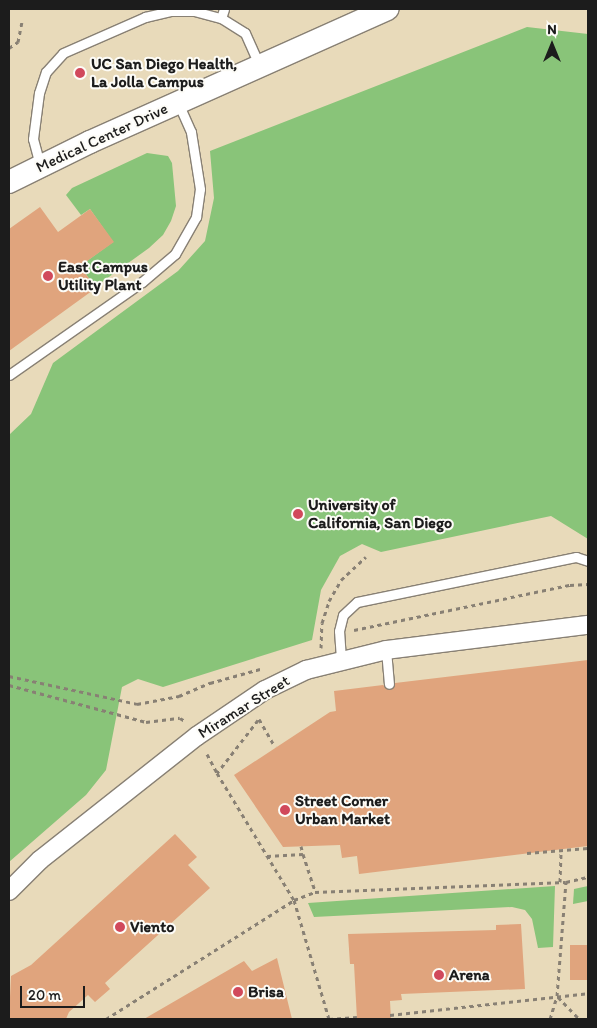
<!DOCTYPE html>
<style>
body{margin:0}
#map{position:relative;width:597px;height:1028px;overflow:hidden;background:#f4e4cb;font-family:Itim,sans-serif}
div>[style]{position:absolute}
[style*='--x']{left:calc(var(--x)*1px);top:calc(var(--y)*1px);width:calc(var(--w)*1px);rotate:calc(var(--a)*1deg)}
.built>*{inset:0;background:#e8daba;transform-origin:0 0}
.green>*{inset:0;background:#89c479}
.building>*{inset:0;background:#e0a47d;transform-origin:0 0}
.path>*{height:3px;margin-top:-1.5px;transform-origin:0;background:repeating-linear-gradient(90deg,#888074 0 4px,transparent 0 8px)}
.roads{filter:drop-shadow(1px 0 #888074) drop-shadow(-1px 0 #888074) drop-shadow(0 1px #888074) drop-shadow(0 -1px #888074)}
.service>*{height:9px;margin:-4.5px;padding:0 4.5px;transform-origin:4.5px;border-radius:4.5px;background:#fff}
.minor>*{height:18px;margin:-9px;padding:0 9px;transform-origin:9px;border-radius:9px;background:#fff}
.tertiary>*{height:22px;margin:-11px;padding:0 11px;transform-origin:11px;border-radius:11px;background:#fff}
.dots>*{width:14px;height:14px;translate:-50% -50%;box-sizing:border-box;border:2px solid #fdfcf7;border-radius:50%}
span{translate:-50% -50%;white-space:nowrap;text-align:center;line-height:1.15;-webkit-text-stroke:4px #fdfcf7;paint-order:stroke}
.poi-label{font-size:16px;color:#1c1c1c;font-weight:700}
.left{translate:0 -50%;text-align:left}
.street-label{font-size:16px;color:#1c1c1c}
.frame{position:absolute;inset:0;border:10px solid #1c1c1c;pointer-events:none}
.north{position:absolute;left:527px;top:20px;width:50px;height:50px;-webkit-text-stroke:4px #fdfcf7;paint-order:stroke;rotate:0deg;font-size:14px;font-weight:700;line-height:20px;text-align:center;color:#1c1c1c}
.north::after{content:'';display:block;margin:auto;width:18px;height:22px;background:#1c1c1c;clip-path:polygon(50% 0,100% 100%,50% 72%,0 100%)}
.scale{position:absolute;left:20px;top:986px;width:65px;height:22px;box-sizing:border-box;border:2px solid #1c1c1c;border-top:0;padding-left:6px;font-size:15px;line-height:18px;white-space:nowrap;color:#1c1c1c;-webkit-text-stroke:4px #fdfcf7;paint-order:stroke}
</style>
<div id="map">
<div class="built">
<div style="left:9px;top:9px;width:579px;height:1010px"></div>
</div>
<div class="green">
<div style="clip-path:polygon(527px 27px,588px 34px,588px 539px,551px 516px,381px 552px,362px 544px,340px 556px,321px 590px,312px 640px,163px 687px,138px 679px,122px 687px,106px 770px,86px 795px,9px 862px,9px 435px,31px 414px,53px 363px,178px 271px,205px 241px,214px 198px,210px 151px)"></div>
<div style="clip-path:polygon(147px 153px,168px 156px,172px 163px,176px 206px,171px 221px,163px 235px,149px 248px,95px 287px,80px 266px,113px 242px,90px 209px,81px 215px,66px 195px,72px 188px)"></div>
<div style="clip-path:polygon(555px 886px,553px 947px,538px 948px,532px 919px,525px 910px,512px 907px,314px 917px,308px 903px)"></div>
<div style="clip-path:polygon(588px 886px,588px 901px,573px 904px,574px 889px)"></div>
</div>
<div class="building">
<div style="clip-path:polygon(40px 207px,58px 232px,90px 209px,114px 242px,80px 266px,96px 288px,9px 351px,9px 229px)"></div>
<div style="clip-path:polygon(588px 660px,588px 846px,359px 874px,357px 856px,342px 858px,340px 845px,283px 847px,234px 775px,330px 712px,336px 711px,334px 691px,383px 685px,390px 690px,395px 683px)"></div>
<div style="clip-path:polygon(175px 834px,197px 857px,188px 865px,210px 888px,105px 983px,110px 989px,95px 1002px,88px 995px,69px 1012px,66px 1019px,9px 1019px,11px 976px,31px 965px)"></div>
<div style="clip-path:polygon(521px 924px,525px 989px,401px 994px,402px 1000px,390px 1001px,391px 1019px,357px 1019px,354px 964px,350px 964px,348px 934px,496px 930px,496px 925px)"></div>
<div style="left:588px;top:945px;width:35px;height:18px;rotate:90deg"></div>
<div style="clip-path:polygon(277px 958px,292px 1019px,144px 1019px,244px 961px,252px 971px)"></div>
</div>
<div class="path">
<div style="--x:9;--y:48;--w:11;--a:-34"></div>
<div style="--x:18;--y:42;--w:20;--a:-79"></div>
<div style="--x:354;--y:630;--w:221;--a:-11.8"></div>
<div style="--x:570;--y:585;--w:18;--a:-3"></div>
<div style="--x:321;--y:648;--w:25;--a:-88"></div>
<div style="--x:322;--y:623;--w:23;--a:-72"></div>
<div style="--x:329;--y:601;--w:24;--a:-60"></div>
<div style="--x:341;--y:580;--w:34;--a:-43"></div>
<div style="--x:9;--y:676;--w:131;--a:12.3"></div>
<div style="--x:137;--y:704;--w:43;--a:-10.8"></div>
<div style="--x:179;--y:696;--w:34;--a:-23"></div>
<div style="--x:210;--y:683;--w:52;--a:-15.6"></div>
<div style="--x:9;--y:685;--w:142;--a:15.1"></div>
<div style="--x:146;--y:722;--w:34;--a:-7"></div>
<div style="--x:180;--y:718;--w:6;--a:31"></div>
<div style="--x:259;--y:719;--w:32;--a:60"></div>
<div style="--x:258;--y:720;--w:67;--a:127.7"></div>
<div style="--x:217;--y:773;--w:149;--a:58.8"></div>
<div style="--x:294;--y:900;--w:124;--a:73.6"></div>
<div style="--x:207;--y:754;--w:21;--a:62"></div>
<div style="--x:301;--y:846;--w:8;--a:76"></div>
<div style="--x:527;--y:853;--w:61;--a:-4.7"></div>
<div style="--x:267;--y:856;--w:36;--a:-3"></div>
<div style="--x:303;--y:854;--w:40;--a:72"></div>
<div style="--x:560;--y:882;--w:31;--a:-88"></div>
<div style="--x:558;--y:997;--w:30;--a:46"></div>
<div style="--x:390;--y:1015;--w:199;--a:-6.3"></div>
<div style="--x:106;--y:1019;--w:222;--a:-32.3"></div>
<div style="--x:294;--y:900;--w:22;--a:-21"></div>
<div style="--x:315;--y:892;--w:251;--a:-2.3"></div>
<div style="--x:566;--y:882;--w:23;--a:-13"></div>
<div style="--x:329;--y:1019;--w:28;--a:-4"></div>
<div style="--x:550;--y:1019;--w:24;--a:-73"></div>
<div style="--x:557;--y:996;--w:114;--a:-85.5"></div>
</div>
<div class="roads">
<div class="service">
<div style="--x:224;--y:9;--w:9;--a:108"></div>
<div style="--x:221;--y:18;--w:28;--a:32"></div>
<div style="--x:245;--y:33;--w:36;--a:66"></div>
<div style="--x:40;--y:165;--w:27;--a:-105"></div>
<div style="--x:33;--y:139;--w:46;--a:-82.6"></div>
<div style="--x:39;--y:93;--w:22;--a:-72"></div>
<div style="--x:46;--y:72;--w:25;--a:-48"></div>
<div style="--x:63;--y:53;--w:90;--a:-23.7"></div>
<div style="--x:145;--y:17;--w:27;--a:-13"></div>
<div style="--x:171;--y:11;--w:23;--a:0"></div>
<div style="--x:194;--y:11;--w:28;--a:15"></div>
<div style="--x:9;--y:375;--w:162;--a:-35"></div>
<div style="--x:142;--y:282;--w:43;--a:-40.3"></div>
<div style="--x:175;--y:254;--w:43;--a:-60.4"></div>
<div style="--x:196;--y:217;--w:28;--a:-82"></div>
<div style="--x:200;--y:189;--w:58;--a:-99"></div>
<div style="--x:191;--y:132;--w:32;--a:-114"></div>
<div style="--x:386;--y:650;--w:34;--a:85"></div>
<div style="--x:341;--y:659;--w:28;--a:-94"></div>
<div style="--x:339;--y:631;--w:16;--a:-76"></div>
<div style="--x:343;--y:615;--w:19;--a:-43"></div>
<div style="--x:357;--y:602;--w:224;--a:-11.6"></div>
<div style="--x:576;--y:557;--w:13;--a:18"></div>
</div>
<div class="minor">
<div style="--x:9;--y:891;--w:44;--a:-45"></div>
<div style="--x:40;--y:860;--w:200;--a:-38.3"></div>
<div style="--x:197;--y:736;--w:82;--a:-34.1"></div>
<div style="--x:265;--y:690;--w:46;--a:-26"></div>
<div style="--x:306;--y:670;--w:82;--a:-14"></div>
<div style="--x:386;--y:650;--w:204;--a:-7.1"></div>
</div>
<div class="tertiary">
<div style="--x:9;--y:182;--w:90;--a:-26.3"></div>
<div style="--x:90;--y:142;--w:326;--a:-24.1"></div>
</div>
</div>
<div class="dots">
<div style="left:80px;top:73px;background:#d1495b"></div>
<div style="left:48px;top:276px;background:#d1495b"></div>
<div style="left:298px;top:514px;background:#d1495b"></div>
<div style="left:285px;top:810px;background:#d1495b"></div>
<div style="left:120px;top:927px;background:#d1495b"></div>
<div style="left:439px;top:975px;background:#d1495b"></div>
<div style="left:238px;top:992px;background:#d1495b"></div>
</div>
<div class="poi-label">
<span class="left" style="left:91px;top:73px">UC San Diego Health,<br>La Jolla Campus</span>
<span class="left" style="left:58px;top:276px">East Campus<br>Utility Plant</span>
<span class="left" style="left:308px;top:514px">University of<br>California, San Diego</span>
<span class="left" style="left:295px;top:810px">Street Corner<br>Urban Market</span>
<span class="left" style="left:130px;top:927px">Viento</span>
<span class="left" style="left:449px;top:975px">Arena</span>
<span class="left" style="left:248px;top:992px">Brisa</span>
</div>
<div class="street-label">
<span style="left:102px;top:138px;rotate:-25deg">Medical Center Drive</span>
<span style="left:244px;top:707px;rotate:-32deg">Miramar Street</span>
</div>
<div class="frame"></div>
<div class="north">N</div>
<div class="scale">20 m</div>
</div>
